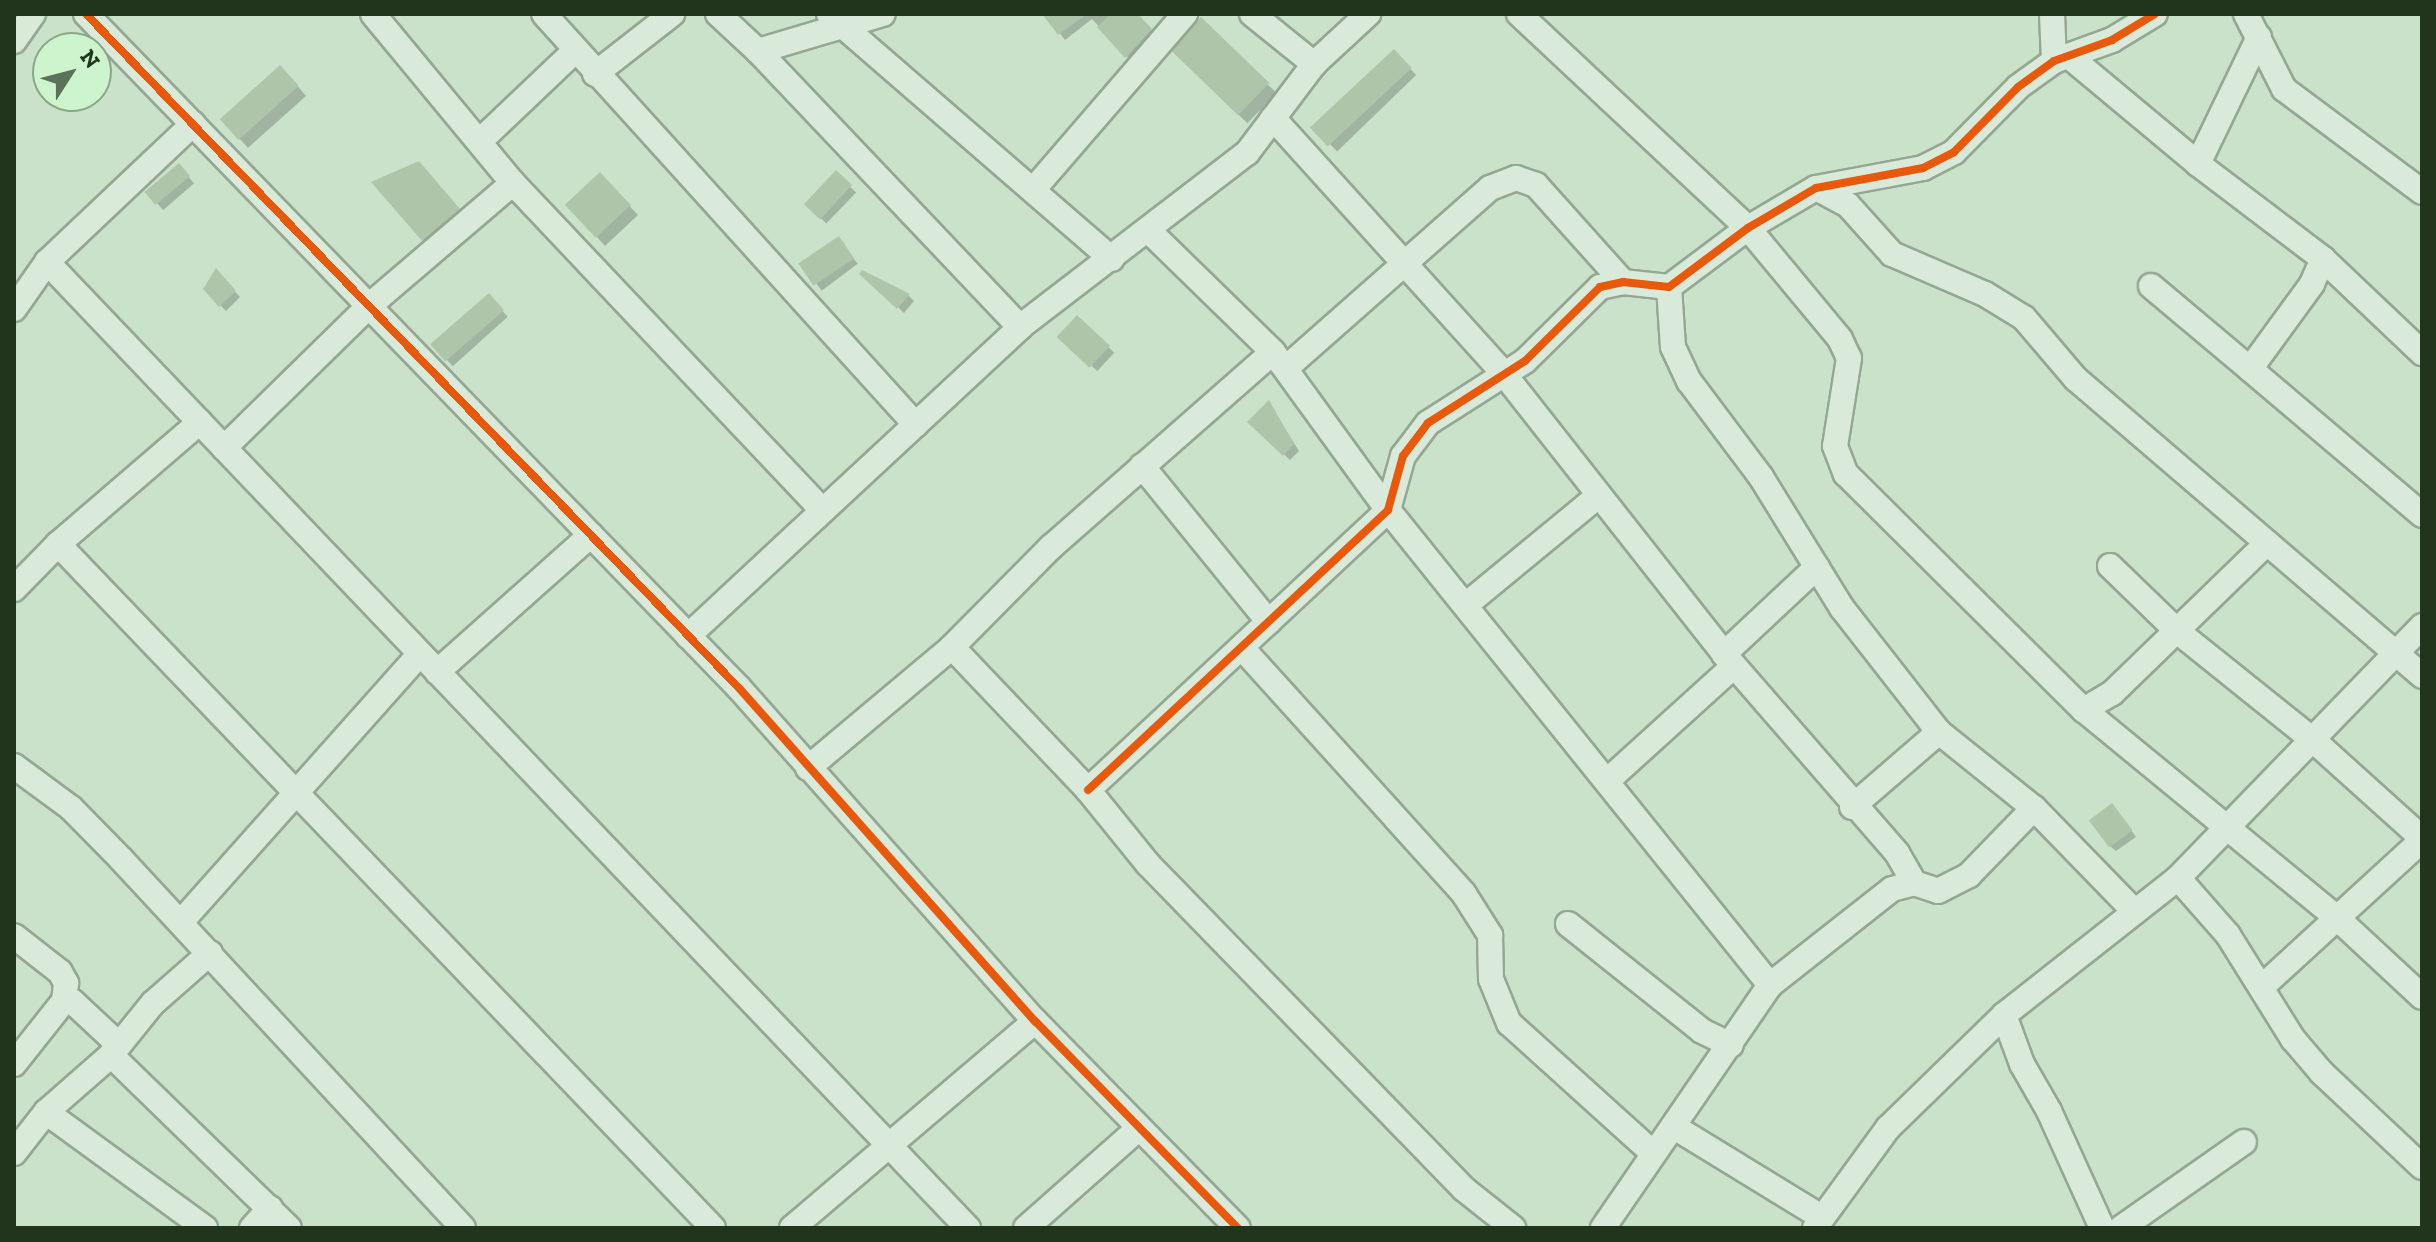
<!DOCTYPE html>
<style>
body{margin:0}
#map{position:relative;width:2436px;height:1242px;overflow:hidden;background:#cae2ca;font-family:"Zilla Slab",serif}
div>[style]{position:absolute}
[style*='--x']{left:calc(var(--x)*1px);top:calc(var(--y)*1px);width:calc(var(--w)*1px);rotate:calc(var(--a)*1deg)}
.shadow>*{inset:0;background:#0003;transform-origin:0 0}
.building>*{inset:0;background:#afc5aa;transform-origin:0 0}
.roads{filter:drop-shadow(2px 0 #95a793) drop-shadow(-2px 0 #95a793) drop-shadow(0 2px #95a793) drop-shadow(0 -2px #95a793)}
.minor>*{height:24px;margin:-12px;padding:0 12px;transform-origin:12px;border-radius:12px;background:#daeada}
.cycleway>*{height:8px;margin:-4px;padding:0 4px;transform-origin:4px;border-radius:4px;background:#e8590c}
span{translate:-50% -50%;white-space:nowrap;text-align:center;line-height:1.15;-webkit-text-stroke:6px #cef4ce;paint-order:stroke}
.frame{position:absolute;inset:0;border:16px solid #21341c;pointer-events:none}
.north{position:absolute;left:32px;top:32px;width:80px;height:80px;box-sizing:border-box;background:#cef4ce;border:2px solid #89a787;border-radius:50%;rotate:54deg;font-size:22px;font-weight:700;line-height:32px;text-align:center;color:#21341c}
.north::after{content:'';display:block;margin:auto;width:28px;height:36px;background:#5c7159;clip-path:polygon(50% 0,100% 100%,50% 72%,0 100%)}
</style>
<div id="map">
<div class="shadow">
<div style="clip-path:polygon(1045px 14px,1135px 14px,1156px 36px,1132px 62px,1092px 19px,1065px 40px)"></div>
<div style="left:1201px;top:20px;width:105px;height:42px;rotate:44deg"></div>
<div style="left:1394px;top:52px;width:32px;height:110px;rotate:46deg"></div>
<div style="clip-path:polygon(289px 76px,306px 96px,248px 148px,222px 119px)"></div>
<div style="left:179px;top:166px;width:23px;height:41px;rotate:49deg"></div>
<div style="clip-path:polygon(428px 173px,467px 219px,432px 249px,423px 240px)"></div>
<div style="left:836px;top:173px;width:28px;height:43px;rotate:44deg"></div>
<div style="clip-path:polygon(609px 184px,638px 215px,605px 246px,568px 205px)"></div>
<div style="left:839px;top:239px;width:31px;height:45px;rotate:53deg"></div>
<div style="clip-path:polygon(216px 271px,240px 297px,226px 311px,205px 289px)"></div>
<div style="clip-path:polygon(862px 273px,909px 296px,914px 301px,904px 313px)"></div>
<div style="left:489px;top:296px;width:28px;height:74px;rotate:48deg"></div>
<div style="left:1077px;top:318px;width:51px;height:25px;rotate:43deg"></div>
<div style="clip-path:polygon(1269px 403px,1299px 451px,1290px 460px,1250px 422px)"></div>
<div style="clip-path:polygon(2117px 811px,2136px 837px,2116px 851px,2110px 846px)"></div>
</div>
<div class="building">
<div style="clip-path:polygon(1042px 14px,1087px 14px,1058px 35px)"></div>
<div style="clip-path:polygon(1111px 14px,1138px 14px,1152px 29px,1125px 58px,1097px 27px)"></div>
<div style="left:1201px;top:17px;width:95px;height:45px;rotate:44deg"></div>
<div style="left:1394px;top:49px;width:26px;height:115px;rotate:47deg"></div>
<div style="left:280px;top:65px;width:28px;height:81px;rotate:48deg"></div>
<div style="clip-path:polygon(419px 161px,460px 209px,422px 241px,371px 182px)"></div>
<div style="left:179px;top:163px;width:17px;height:45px;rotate:50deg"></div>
<div style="left:836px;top:170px;width:22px;height:47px;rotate:43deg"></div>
<div style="left:600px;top:172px;width:45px;height:48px;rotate:47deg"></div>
<div style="left:839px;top:236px;width:27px;height:49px;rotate:56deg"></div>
<div style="clip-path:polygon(216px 268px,236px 291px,219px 307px,203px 289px)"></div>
<div style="clip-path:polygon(862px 270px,910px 294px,897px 309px,859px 274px)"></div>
<div style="left:489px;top:293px;width:23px;height:78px;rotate:49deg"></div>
<div style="left:1077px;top:315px;width:45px;height:30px;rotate:43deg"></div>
<div style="clip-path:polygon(1269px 400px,1294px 444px,1283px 456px,1247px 422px)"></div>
<div style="left:2112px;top:803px;width:34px;height:29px;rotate:53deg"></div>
</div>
<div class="roads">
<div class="minor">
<div style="--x:86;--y:14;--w:938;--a:45.91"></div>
<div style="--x:739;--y:688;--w:446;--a:48.4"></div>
<div style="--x:1035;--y:1021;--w:290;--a:45.6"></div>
<div style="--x:373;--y:14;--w:219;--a:50.4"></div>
<div style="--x:513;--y:183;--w:450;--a:46.6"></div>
<div style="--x:544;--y:14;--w:554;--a:47.85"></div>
<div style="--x:718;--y:14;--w:54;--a:42.8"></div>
<div style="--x:758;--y:51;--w:130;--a:-16.5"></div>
<div style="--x:829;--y:14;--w:374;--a:40.9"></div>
<div style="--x:1252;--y:14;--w:80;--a:38.9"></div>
<div style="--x:1519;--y:14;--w:313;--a:43.1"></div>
<div style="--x:1748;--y:228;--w:144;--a:50.3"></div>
<div style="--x:1840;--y:339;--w:21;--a:65"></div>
<div style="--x:1849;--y:358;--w:89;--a:99"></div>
<div style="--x:1835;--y:446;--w:30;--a:69"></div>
<div style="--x:1846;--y:474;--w:335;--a:44.8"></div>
<div style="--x:2052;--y:14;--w:47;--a:87.6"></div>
<div style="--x:2246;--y:14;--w:84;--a:63.1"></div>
<div style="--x:2284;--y:89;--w:172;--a:36.7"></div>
<div style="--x:2259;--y:37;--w:141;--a:115.7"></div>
<div style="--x:2198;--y:164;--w:157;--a:37.2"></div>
<div style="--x:2323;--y:259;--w:137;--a:43.5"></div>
<div style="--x:14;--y:41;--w:33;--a:-55"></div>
<div style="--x:758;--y:51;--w:381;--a:46.5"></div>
<div style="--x:2071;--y:58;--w:165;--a:39.8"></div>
<div style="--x:595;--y:74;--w:98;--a:-37.9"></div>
<div style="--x:1273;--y:118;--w:345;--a:47.9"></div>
<div style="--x:1504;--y:374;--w:356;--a:51.8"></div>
<div style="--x:1724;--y:654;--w:264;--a:49"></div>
<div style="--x:1897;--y:853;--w:34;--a:60"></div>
<div style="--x:480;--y:141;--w:131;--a:-43.5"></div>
<div style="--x:1816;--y:188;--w:36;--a:28"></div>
<div style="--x:1848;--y:205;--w:66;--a:48.1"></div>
<div style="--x:1892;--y:254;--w:101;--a:23.3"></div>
<div style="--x:1985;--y:294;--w:46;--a:31.6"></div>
<div style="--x:2024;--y:318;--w:80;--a:49.6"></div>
<div style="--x:2076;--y:379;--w:456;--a:40.6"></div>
<div style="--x:1033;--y:190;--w:233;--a:-49.2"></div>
<div style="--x:1149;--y:231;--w:173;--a:44.3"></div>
<div style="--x:1273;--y:352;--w:195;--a:54"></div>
<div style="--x:1388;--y:510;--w:610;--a:51.19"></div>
<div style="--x:1770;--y:985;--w:295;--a:124.5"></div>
<div style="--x:2323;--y:259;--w:27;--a:114"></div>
<div style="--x:2312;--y:284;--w:105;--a:126.1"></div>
<div style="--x:2250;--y:369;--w:226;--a:40.3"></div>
<div style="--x:47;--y:262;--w:1335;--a:46.37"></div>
<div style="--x:2151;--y:286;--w:129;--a:40"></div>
<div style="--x:1669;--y:287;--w:60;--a:86.2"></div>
<div style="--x:1673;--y:347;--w:38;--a:65"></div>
<div style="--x:1689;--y:381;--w:120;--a:53.1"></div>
<div style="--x:1761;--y:477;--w:154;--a:58.3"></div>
<div style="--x:1842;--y:608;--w:157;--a:52"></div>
<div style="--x:1939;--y:732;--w:122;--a:38.7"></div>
<div style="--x:2034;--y:808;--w:144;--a:45.8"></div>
<div style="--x:14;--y:309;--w:57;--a:-54.9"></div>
<div style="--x:47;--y:262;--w:201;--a:-43.4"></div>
<div style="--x:1286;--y:368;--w:272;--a:-41.4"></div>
<div style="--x:1490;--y:188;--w:28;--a:-21"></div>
<div style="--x:1516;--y:178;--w:21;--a:19"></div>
<div style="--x:1536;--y:185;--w:130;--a:48.1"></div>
<div style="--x:224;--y:448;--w:204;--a:-44.4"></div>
<div style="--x:370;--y:305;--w:188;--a:-40.5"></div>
<div style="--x:1142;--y:466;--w:201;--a:50.9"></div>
<div style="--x:2267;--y:543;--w:216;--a:135.9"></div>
<div style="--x:2112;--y:693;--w:33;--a:149"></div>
<div style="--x:2084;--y:710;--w:326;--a:39.4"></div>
<div style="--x:2336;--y:917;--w:117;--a:42.9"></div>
<div style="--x:58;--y:544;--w:947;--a:46.24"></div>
<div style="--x:2110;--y:566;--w:93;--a:44.1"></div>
<div style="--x:2177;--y:631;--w:174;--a:38.7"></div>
<div style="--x:2313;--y:740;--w:147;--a:42"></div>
<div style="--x:14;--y:589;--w:63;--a:-45.6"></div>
<div style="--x:58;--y:544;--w:187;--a:-40.7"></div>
<div style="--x:1467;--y:604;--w:171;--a:-39.5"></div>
<div style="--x:688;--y:636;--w:454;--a:-42.9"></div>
<div style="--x:1020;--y:327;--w:286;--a:-37.5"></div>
<div style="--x:1247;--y:153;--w:111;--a:-53"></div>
<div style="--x:1314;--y:64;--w:74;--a:-42.8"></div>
<div style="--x:952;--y:647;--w:197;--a:46.4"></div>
<div style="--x:1088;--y:790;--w:95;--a:51"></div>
<div style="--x:1148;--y:864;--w:453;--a:45.8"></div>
<div style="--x:1464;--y:1189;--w:63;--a:38.5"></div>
<div style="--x:1242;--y:648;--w:331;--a:47.9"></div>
<div style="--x:1464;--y:894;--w:49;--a:57.6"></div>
<div style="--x:1490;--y:935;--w:44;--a:88.7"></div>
<div style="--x:1491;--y:979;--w:48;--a:67.8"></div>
<div style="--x:1509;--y:1023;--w:195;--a:42.1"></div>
<div style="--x:1724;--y:654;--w:127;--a:-43.1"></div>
<div style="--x:437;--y:672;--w:206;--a:-41.7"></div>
<div style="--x:14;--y:766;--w:71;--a:36.4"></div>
<div style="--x:71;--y:808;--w:71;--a:45.6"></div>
<div style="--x:121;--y:859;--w:503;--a:47.17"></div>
<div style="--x:808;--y:768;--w:188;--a:-40"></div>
<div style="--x:952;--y:647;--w:141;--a:-45.3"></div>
<div style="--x:1051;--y:547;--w:295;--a:-41.3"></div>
<div style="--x:1607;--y:781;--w:171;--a:-42.2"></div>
<div style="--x:1088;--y:790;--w:410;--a:-43"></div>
<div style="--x:1388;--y:510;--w:56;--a:-74.5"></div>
<div style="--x:1403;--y:456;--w:41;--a:-52.9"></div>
<div style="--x:1428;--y:423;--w:115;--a:-32.6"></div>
<div style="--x:1525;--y:361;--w:105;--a:-44.6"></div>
<div style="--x:1600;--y:287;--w:24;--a:-12"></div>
<div style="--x:1623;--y:282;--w:46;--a:6.2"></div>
<div style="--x:1669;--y:287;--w:99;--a:-36.8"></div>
<div style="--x:1748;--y:228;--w:79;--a:-30.5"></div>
<div style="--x:1816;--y:188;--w:109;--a:-10.6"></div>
<div style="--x:1923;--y:168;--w:35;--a:-27"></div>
<div style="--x:1954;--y:152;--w:91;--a:-45.4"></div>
<div style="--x:2018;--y:87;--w:44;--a:-35.8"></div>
<div style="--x:2054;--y:61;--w:62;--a:-19.9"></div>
<div style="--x:2112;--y:40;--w:50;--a:-31.2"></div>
<div style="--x:1852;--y:807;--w:115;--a:-40.8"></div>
<div style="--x:2178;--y:878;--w:76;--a:48.7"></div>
<div style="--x:2228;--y:935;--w:123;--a:58"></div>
<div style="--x:2293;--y:1039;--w:45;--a:49.5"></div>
<div style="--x:2322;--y:1073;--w:137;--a:43.2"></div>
<div style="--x:181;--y:922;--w:359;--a:-48.3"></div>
<div style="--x:1568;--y:924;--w:171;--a:38.6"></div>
<div style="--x:1702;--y:1031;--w:32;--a:26"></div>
<div style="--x:14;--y:936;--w:58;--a:38"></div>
<div style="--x:60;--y:972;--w:13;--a:61"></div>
<div style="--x:66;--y:983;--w:18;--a:96"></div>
<div style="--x:210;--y:953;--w:76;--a:138.7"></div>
<div style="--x:153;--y:1003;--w:67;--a:128.9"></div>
<div style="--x:111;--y:1055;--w:248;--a:44.2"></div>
<div style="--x:1770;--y:985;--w:155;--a:-38.2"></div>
<div style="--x:1892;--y:889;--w:23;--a:-15"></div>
<div style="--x:1914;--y:883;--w:25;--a:18"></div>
<div style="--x:1938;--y:891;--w:35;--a:-27"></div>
<div style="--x:1969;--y:875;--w:93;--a:-45.9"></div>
<div style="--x:2264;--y:985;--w:214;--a:-42.5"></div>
<div style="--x:2004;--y:1015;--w:52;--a:69.8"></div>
<div style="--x:2022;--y:1064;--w:54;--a:60.1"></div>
<div style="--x:2049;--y:1111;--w:128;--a:65.6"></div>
<div style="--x:14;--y:1064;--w:80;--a:-51.6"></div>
<div style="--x:64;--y:1001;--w:9;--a:6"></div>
<div style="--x:73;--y:1002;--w:62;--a:43"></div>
<div style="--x:46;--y:1112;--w:197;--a:36.1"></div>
<div style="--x:1676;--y:1128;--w:170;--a:31.5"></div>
<div style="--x:14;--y:1153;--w:52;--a:-52"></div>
<div style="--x:46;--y:1112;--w:86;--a:-41.2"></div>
<div style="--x:252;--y:1228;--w:27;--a:-48"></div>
<div style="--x:792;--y:1228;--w:319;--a:-40.4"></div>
<div style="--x:1026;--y:1228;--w:151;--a:-41.5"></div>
<div style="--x:1815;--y:1228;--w:124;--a:-53.9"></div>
<div style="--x:1888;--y:1128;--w:162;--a:-44.2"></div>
<div style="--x:2004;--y:1015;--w:221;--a:-38.2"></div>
<div style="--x:2178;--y:878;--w:351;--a:-45.9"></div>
<div style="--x:2121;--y:1228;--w:150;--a:-35"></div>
</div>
</div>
<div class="cycleway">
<div style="--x:86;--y:14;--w:938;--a:45.91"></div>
<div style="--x:739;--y:688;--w:446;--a:48.4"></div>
<div style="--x:1035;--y:1021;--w:290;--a:45.6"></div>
<div style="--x:1088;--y:790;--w:410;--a:-43"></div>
<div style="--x:1388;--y:510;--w:56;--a:-74.5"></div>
<div style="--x:1403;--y:456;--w:41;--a:-52.9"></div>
<div style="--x:1428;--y:423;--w:115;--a:-32.6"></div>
<div style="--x:1525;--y:361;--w:105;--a:-44.6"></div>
<div style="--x:1600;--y:287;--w:24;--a:-12"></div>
<div style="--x:1623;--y:282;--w:46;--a:6.2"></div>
<div style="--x:1669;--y:287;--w:99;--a:-36.8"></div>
<div style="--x:1748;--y:228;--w:79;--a:-30.5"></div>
<div style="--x:1816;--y:188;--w:109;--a:-10.6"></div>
<div style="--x:1923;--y:168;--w:35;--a:-27"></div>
<div style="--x:1954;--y:152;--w:91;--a:-45.4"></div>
<div style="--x:2018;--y:87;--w:44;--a:-35.8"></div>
<div style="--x:2054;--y:61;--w:62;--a:-19.9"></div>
<div style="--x:2112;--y:40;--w:50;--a:-31.2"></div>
</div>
<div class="frame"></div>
<div class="north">N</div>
</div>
